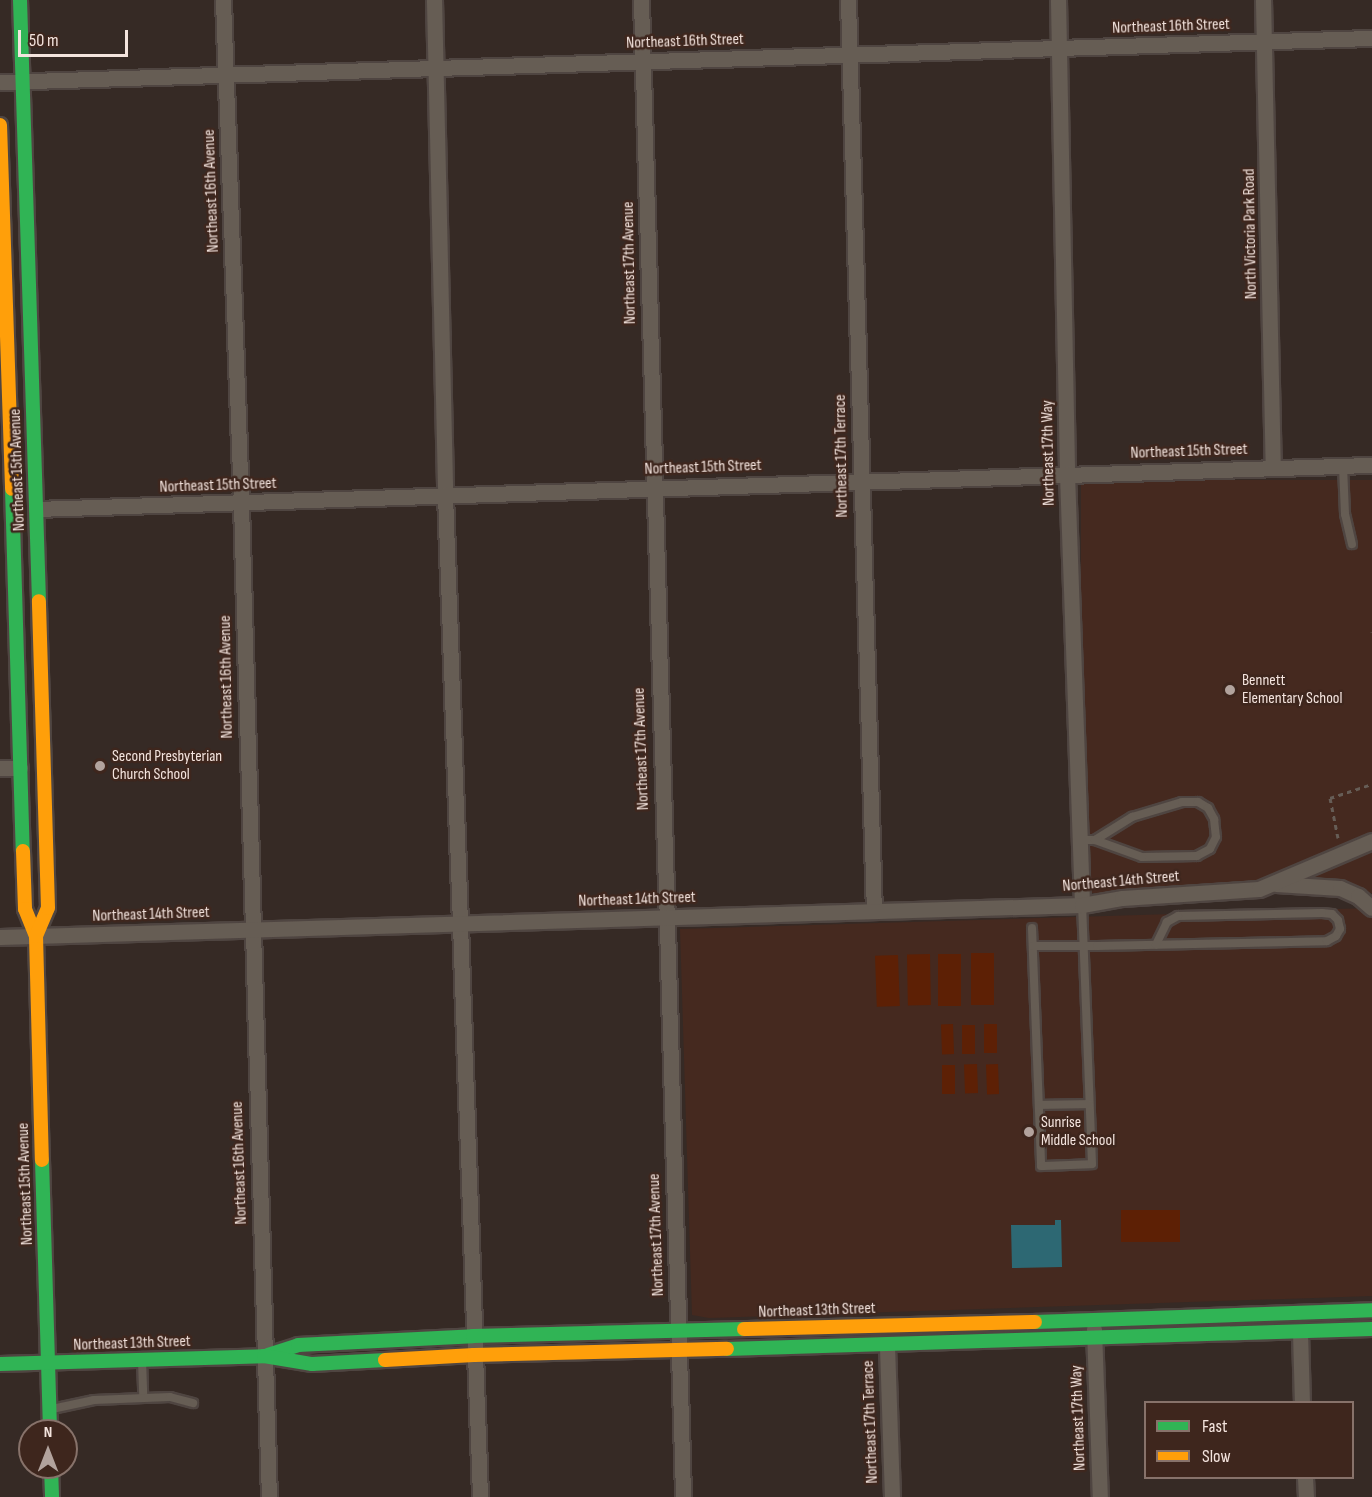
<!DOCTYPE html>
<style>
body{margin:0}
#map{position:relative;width:1372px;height:1497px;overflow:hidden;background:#362a25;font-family:"Sofia Sans Condensed",sans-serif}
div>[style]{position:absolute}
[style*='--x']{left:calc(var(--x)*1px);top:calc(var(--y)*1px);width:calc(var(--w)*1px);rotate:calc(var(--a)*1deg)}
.built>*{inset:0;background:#45291f;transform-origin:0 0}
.green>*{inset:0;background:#5d2005;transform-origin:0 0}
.water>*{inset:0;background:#2d6873}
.path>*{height:3px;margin-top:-1.5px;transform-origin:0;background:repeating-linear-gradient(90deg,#665d56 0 4.5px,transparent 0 9px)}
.roads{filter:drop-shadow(2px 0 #4f4541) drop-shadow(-2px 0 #4f4541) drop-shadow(0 2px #4f4541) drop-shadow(0 -2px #4f4541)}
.lane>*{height:8px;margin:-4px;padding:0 4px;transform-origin:4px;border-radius:4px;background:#665d54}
.street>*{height:15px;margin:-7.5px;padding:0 7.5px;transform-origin:7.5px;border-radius:7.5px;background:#665d54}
.fast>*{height:14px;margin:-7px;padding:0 7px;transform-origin:7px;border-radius:7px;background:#30b455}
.slow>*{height:14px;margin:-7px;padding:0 7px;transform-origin:7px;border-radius:7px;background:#ff9f0a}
.dots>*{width:16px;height:16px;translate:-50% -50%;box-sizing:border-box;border:3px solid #3e261d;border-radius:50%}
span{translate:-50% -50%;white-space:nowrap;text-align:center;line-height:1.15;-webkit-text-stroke:5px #3e261d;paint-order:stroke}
.street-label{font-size:16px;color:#f4e4de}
.poi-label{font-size:16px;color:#f4e4de}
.left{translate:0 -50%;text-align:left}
.legend{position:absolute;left:1144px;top:1401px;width:210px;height:78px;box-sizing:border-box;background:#3e261d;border:2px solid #87726a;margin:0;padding:8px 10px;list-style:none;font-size:18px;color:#f4e4de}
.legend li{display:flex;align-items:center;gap:12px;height:30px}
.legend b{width:30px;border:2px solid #87726a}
.north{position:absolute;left:18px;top:1419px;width:60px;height:60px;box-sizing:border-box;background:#3e261d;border:2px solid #87726a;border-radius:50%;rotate:0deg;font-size:16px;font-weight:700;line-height:24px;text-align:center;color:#f4e4de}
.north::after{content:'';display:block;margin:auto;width:21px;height:27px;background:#b2a39d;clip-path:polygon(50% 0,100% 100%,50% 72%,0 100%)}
.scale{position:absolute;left:18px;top:30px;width:110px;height:27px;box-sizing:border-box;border:3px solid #f4e4de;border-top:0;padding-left:8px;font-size:18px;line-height:21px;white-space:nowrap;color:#f4e4de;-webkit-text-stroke:4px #3e261d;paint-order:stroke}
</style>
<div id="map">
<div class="built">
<div style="left:1372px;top:480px;width:413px;height:291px;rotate:90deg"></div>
<div style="clip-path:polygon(1372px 908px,1372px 1296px,709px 1318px,692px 1315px,680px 929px)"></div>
</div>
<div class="green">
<div style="left:971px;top:953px;width:23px;height:52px"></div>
<div style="left:930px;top:954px;width:51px;height:23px;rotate:89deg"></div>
<div style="left:938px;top:954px;width:23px;height:52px"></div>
<div style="left:898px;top:955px;width:51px;height:23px;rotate:88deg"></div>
<div style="left:953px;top:1024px;width:30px;height:12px;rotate:88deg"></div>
<div style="left:984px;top:1024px;width:13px;height:29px"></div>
<div style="left:962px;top:1025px;width:13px;height:29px"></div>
<div style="left:977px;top:1064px;width:29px;height:13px;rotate:88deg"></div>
<div style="left:998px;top:1064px;width:30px;height:12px;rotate:88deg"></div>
<div style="left:942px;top:1065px;width:13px;height:29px"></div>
<div style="left:1180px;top:1210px;width:32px;height:59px;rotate:90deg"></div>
</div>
<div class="water">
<div style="clip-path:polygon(1055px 1220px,1061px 1220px,1062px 1267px,1012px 1268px,1011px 1225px,1055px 1225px)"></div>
</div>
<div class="path">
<div style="--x:1372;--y:631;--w:1;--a:90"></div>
<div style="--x:1338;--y:838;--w:41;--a:-101.3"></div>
<div style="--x:1330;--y:798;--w:44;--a:-18.4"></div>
</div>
<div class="roads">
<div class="lane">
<div style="--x:1343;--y:466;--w:48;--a:87.6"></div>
<div style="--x:1345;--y:514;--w:31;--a:77"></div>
<div style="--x:1079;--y:840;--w:16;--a:0"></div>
<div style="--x:1095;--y:840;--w:44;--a:-31.9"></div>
<div style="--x:1132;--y:817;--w:52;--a:-16.7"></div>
<div style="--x:1182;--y:802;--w:16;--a:0"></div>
<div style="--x:1198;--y:802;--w:12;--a:31"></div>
<div style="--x:1208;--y:808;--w:13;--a:61"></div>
<div style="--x:1214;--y:819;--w:18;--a:84"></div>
<div style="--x:1216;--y:837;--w:13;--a:117"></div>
<div style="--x:1210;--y:849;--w:15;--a:152"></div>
<div style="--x:1197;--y:856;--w:55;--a:179"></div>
<div style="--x:1142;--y:857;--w:50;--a:-160.1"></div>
<div style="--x:1032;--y:928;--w:238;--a:87.8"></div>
<div style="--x:1041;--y:1166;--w:51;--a:-2.2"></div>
<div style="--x:1092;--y:1164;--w:259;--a:-92.2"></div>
<div style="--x:1033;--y:946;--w:64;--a:0"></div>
<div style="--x:1097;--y:946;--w:230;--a:-1.2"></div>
<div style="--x:1327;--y:941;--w:10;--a:-29"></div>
<div style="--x:1336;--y:936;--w:8;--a:-60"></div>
<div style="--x:1340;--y:929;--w:9;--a:-103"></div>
<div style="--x:1338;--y:920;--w:8;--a:-135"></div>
<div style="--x:1332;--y:914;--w:10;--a:-174"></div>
<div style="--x:1322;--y:913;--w:144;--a:178.8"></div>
<div style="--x:1178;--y:916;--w:13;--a:151"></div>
<div style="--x:1167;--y:922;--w:25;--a:116"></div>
<div style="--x:1039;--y:1105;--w:50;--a:-1.1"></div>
<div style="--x:142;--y:1360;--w:38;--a:88"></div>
<div style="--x:52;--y:1409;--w:43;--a:-12.1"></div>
<div style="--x:94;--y:1400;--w:76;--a:-2.3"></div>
<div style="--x:170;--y:1397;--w:24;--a:15"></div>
</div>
<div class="street">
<div style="--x:223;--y:0;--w:503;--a:87.95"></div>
<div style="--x:241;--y:503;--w:994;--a:88.39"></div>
<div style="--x:434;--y:0;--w:494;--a:88.7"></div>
<div style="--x:445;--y:494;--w:1004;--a:88"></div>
<div style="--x:641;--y:0;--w:1498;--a:88.39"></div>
<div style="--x:848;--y:0;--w:911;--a:88.37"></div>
<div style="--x:1058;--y:0;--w:474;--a:88.9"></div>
<div style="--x:1067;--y:474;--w:431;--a:88"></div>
<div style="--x:1263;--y:0;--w:467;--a:88.8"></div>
<div style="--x:0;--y:82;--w:1373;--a:-1.84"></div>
<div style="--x:36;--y:509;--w:1337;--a:-1.89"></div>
<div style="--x:0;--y:768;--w:20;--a:0"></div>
<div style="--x:1276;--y:884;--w:64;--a:3.6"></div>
<div style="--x:1340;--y:888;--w:20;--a:24"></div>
<div style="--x:1358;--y:896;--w:18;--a:41"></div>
<div style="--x:0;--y:937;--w:1082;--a:-1.69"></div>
<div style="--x:1082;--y:905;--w:41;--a:-9.9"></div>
<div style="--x:1122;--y:898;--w:137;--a:-3.8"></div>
<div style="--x:1259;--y:889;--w:123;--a:-23"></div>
<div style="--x:1094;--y:1329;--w:168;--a:88"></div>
<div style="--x:1300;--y:1332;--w:70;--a:88.4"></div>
<div style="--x:887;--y:1346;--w:151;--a:88.1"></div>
<div style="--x:1305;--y:1478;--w:19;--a:87"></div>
</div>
<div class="fast">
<div style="--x:20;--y:0;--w:601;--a:88.19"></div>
<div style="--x:12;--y:489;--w:362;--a:88.3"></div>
<div style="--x:42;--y:1160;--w:271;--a:88.3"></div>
<div style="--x:1035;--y:1322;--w:337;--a:-2"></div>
<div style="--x:727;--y:1349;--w:645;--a:-1.78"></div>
<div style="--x:268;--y:1355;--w:32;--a:-18"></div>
<div style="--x:298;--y:1345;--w:175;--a:-2.9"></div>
<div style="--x:473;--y:1336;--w:271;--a:-1.5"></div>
<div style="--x:0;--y:1364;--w:264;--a:-1.7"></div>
<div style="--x:264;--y:1356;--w:49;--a:9.5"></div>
<div style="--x:312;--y:1364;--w:73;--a:-3.1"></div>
<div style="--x:51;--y:1467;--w:30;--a:88"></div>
</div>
<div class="slow">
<div style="--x:0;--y:125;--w:364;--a:88.1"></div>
<div style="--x:23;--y:851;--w:58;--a:88"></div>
<div style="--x:25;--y:909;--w:29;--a:68"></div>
<div style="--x:36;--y:936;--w:224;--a:88.5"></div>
<div style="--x:36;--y:936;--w:30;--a:-67"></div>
<div style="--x:48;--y:908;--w:307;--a:-91.7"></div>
<div style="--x:744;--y:1329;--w:291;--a:-1.4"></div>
<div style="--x:385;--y:1360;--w:89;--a:-3.2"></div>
<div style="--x:474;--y:1355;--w:253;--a:-1.4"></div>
</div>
</div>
<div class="dots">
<div style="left:1230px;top:690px;background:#b2a39d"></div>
<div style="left:100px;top:766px;background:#b2a39d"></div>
<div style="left:1029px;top:1132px;background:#b2a39d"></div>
</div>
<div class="street-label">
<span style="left:1171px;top:27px;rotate:-2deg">Northeast 16th Street</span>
<span style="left:685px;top:42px;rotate:-2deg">Northeast 16th Street</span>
<span style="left:212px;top:191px;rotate:-92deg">Northeast 16th Avenue</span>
<span style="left:1251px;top:234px;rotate:-91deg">North Victoria Park Road</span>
<span style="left:630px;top:263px;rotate:-91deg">Northeast 17th Avenue</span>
<span style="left:1189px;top:452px;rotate:-2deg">Northeast 15th Street</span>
<span style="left:1049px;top:453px;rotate:-91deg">Northeast 17th Way</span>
<span style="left:842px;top:456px;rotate:-91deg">Northeast 17th Terrace</span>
<span style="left:703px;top:468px;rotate:-2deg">Northeast 15th Street</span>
<span style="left:18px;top:470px;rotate:-92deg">Northeast 15th Avenue</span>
<span style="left:218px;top:486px;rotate:-2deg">Northeast 15th Street</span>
<span style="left:227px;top:677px;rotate:-91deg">Northeast 16th Avenue</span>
<span style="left:642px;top:749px;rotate:-92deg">Northeast 17th Avenue</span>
<span style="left:1121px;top:882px;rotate:-5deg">Northeast 14th Street</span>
<span style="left:637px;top:900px;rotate:-2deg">Northeast 14th Street</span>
<span style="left:151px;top:915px;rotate:-2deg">Northeast 14th Street</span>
<span style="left:240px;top:1163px;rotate:-92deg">Northeast 16th Avenue</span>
<span style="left:26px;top:1184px;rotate:-92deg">Northeast 15th Avenue</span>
<span style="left:657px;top:1235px;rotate:-92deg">Northeast 17th Avenue</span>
<span style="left:817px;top:1311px;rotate:-2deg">Northeast 13th Street</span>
<span style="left:132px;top:1344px;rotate:-2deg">Northeast 13th Street</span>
<span style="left:1079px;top:1418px;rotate:-92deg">Northeast 17th Way</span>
<span style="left:871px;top:1422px;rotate:-92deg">Northeast 17th Terrace</span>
</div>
<div class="poi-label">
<span class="left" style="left:1242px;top:690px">Bennett<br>Elementary School</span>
<span class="left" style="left:112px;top:766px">Second Presbyterian<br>Church School</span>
<span class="left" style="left:1041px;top:1132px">Sunrise<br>Middle School</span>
</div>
<ul class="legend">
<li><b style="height:8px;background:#30b455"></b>Fast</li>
<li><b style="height:8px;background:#ff9f0a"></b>Slow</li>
</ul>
<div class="north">N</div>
<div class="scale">50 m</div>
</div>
